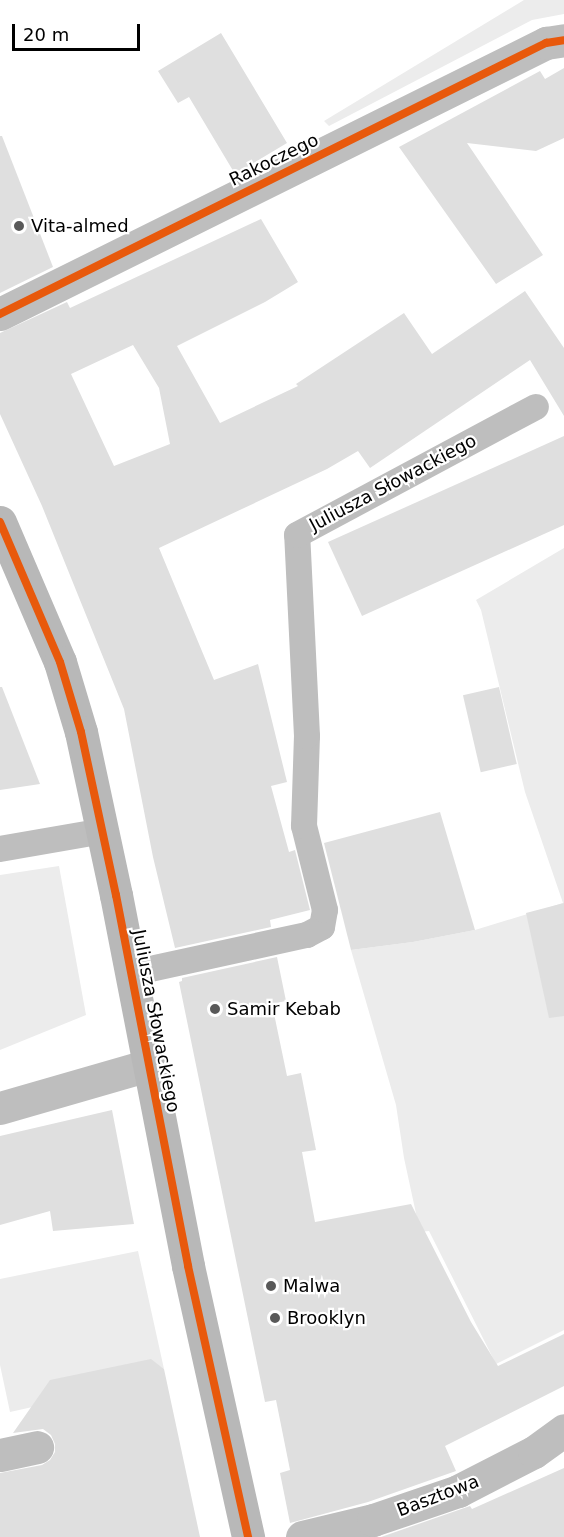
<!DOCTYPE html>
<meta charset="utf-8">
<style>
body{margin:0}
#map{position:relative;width:564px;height:1537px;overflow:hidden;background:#fff;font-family:"DejaVu Sans",sans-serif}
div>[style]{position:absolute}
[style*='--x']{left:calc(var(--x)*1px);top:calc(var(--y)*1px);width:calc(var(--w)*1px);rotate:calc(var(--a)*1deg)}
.green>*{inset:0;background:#ececec}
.building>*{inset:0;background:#dfdfdf;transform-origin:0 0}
.lane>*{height:26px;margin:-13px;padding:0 13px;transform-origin:13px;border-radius:13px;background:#bebebe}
.street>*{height:33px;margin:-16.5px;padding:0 16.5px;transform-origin:16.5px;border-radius:16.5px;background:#bebebe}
.secondary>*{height:33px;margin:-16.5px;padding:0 16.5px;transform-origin:16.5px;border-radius:16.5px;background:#b8b8b8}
.cycleway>*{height:8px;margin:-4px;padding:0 4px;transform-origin:4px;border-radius:4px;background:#e8590c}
.dots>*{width:16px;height:16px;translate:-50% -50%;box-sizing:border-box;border:3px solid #fff;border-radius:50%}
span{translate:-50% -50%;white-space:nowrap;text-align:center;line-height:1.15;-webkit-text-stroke:4.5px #fff;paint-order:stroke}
.street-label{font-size:18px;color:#000}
.poi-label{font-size:18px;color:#000}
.left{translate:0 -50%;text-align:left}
.scale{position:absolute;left:12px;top:24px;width:128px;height:27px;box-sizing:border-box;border:3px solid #000;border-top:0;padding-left:8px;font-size:18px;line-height:21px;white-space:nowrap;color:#000;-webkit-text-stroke:4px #fff;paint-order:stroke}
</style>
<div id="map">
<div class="green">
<div style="clip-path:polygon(524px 0,564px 0,564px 14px,532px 20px,329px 126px,324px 121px)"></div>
<div style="clip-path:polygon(564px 548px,564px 1330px,496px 1364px,429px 1231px,420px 1232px,404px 1158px,396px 1105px,351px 950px,413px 942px,475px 930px,563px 903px,525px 792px,481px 610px,476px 600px)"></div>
<div style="clip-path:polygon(59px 866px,86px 1015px,0 1050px,0 875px)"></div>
<div style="clip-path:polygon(138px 1251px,164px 1369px,151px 1360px,46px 1404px,10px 1412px,0 1365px,0 1279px)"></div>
</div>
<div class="building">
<div style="clip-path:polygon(221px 33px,287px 143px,235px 174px,189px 97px,178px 103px,158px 71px)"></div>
<div style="clip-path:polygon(564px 68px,564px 138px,536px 151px,467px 143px,543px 255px,496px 284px,399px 147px,540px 71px,545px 79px)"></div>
<div style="clip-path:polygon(0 136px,2px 136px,53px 267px,0 293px)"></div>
<div style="clip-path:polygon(evenodd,261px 219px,298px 282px,265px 302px,177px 346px,220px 423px,298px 386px,296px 384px,404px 313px,432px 354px,525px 291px,564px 348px,564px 416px,530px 360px,370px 468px,358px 451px,327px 469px,159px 548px,214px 680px,258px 664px,287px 782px,271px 786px,289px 852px,295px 850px,310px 910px,270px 920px,271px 927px,175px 948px,153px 857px,124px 709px,42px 506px,0 414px,0 333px,67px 302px,70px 308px,261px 219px,133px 345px,159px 388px,170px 444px,114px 466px,71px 374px,133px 345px)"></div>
<div style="clip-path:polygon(564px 436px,564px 525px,362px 616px,328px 542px)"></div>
<div style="clip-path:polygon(0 687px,2px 687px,40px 784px,0 790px)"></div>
<div style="left:499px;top:687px;width:79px;height:37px;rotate:77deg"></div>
<div style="clip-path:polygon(440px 812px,475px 930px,413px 942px,351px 950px,324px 843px)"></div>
<div style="clip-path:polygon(564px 903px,564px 1016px,549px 1018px,526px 913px)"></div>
<div style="clip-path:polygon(277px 957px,286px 1001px,272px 1004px,287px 1076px,301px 1073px,316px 1150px,302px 1152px,315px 1222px,411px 1204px,471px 1322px,498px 1366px,564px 1334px,564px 1386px,445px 1446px,456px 1471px,368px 1502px,290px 1523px,280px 1473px,290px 1470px,276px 1400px,265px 1402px,179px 982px,182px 981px,182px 978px)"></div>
<div style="clip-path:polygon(112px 1110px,134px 1224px,53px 1231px,50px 1211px,0 1225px,0 1136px)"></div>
<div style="clip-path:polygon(151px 1359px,164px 1369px,200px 1537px,0 1537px,0 1473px,42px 1465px,50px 1460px,55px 1452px,55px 1444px,51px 1435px,43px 1429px,13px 1433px,50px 1380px)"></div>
<div style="clip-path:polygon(564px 1468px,564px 1537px,381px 1537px,470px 1506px,472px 1509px)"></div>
</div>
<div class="lane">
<div style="--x:0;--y:849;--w:105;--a:-9.9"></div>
<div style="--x:132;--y:973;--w:179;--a:-12.3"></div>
<div style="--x:307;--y:935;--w:17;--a:-28"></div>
<div style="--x:322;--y:927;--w:17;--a:-80"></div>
<div style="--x:325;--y:910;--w:87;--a:-104"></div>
<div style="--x:304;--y:826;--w:90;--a:-88.1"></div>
<div style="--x:307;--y:736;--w:201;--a:-92.8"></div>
<div style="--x:297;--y:535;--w:271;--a:-28.2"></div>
</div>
<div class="street">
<div style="--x:0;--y:314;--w:610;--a:-26.4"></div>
<div style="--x:546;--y:43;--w:18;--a:-9"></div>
<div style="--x:0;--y:1108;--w:155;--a:-16.1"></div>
<div style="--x:0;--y:1455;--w:38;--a:-12"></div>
<div style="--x:302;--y:1537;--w:73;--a:-13.5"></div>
<div style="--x:373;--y:1520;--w:90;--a:-18.8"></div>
<div style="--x:458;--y:1491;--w:85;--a:-27.2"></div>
<div style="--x:534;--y:1452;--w:37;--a:-36"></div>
</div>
<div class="secondary">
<div style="--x:0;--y:522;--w:152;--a:66.8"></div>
<div style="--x:60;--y:662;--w:73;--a:73.3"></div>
<div style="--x:81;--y:732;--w:167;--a:77.9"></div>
<div style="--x:116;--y:895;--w:378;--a:79"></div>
<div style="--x:188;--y:1266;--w:278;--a:77.5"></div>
</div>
<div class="cycleway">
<div style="--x:0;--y:314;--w:610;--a:-26.4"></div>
<div style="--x:546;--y:43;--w:18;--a:-9"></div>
<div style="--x:0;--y:522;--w:152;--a:66.8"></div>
<div style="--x:60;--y:662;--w:73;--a:73.3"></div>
<div style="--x:81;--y:732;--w:167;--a:77.9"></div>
<div style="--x:116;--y:895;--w:378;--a:79"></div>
<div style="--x:188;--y:1266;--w:278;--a:77.5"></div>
</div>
<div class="dots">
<div style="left:19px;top:226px;background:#595959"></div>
<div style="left:215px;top:1009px;background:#595959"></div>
<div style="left:271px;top:1286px;background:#595959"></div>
<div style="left:275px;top:1318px;background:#595959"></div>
</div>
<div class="street-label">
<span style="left:274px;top:160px;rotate:-26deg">Rakoczego</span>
<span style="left:393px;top:483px;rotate:-28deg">Juliusza Słowackiego</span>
<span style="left:156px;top:1021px;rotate:79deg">Juliusza Słowackiego</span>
<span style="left:438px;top:1496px;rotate:-21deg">Basztowa</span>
</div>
<div class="poi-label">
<span class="left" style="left:31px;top:226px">Vita-almed</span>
<span class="left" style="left:227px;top:1009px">Samir Kebab</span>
<span class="left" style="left:283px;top:1286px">Malwa</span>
<span class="left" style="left:287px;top:1318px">Brooklyn</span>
</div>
<div class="scale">20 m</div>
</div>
